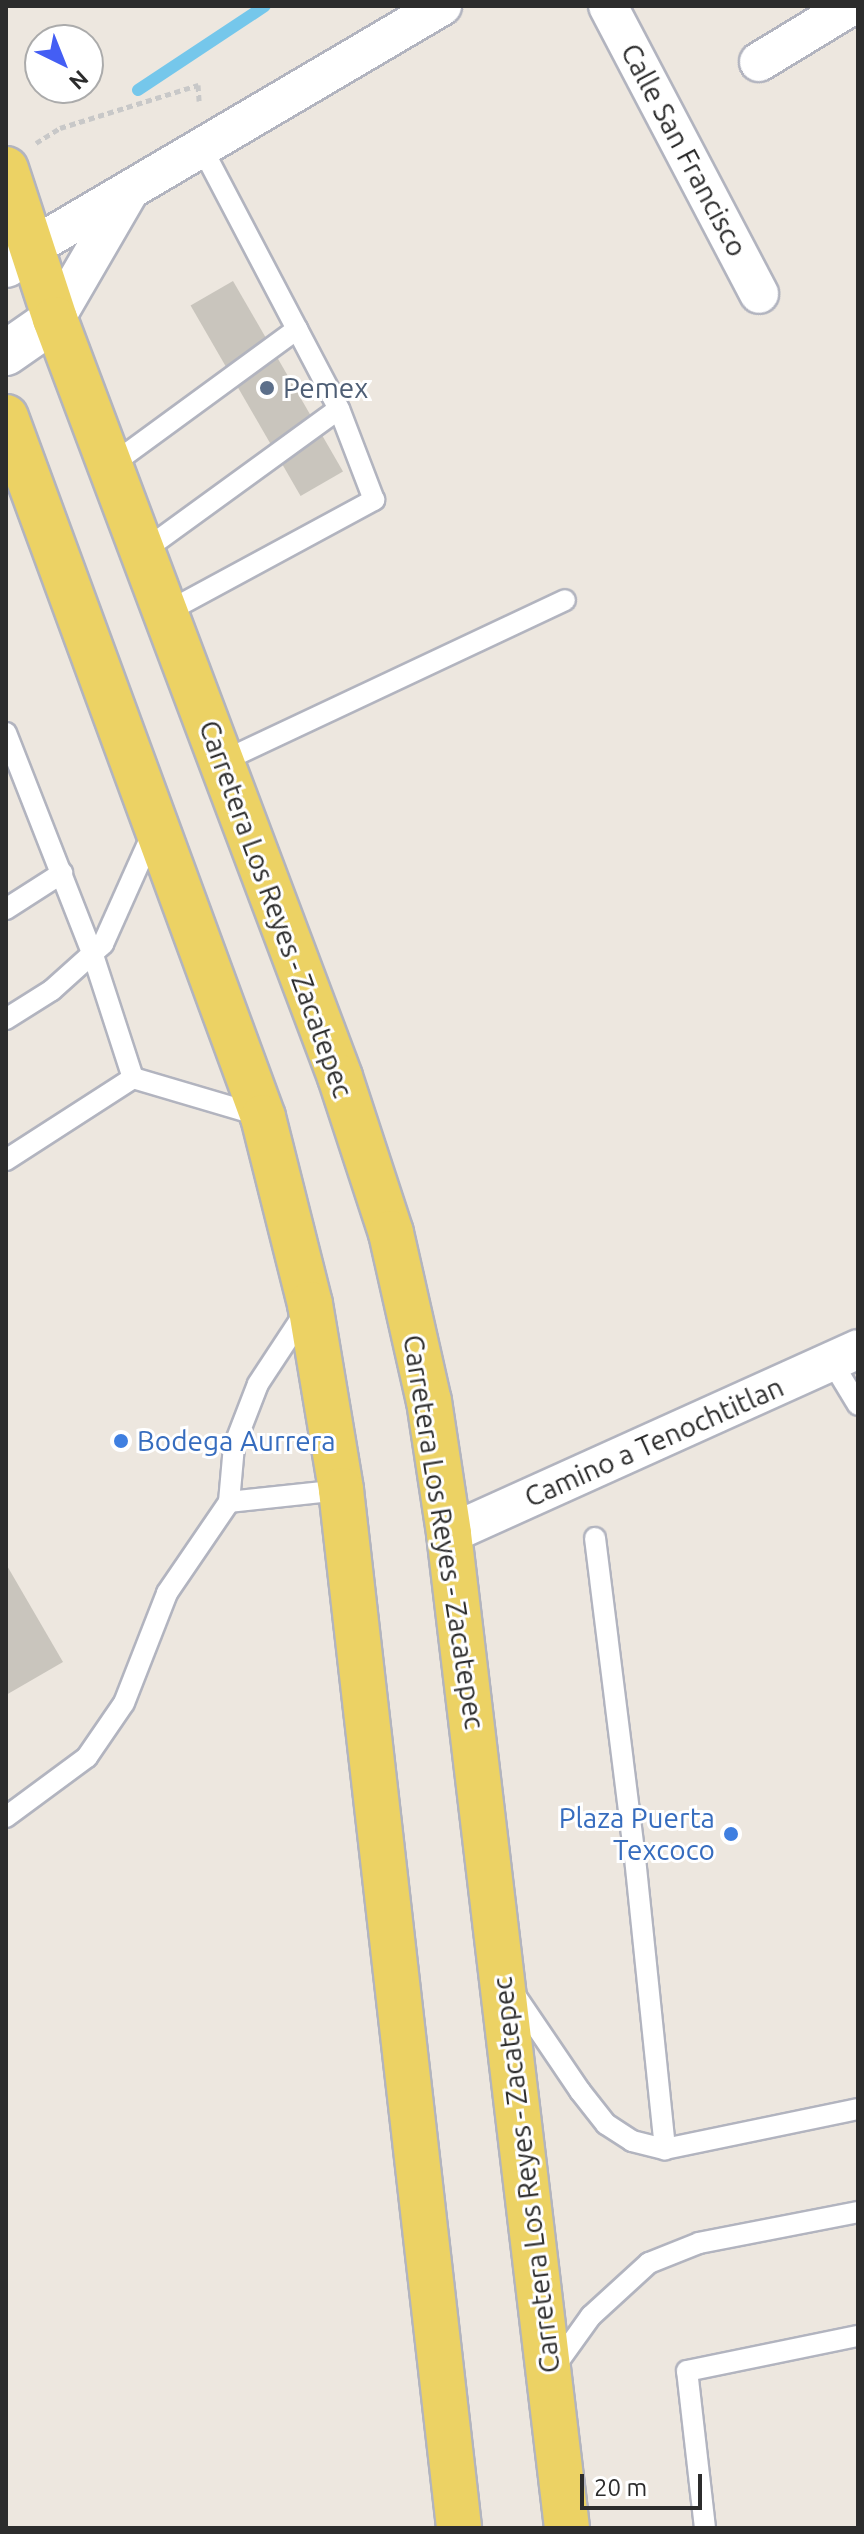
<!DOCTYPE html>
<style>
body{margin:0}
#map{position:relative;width:864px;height:2534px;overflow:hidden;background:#ede7df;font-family:Ubuntu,sans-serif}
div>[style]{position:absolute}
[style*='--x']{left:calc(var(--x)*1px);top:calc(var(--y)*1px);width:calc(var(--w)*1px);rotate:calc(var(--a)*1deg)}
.stream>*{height:12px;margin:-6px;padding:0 6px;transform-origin:6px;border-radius:6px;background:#75c7eb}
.building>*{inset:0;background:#c9c5bd;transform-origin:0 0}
.path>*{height:5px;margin-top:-2.5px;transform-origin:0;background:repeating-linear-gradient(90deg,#c8c8c8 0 6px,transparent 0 10px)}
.roads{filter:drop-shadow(2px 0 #b2b4bf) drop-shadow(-2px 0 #b2b4bf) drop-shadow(0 2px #b2b4bf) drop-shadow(0 -2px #b2b4bf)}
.service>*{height:20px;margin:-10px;padding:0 10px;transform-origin:10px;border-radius:10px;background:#fff}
.minor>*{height:38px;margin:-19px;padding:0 19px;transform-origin:19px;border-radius:19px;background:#fff}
.secondary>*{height:44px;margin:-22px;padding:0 22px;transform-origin:22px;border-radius:22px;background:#fff}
.primary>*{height:44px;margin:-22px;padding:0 22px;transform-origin:22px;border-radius:22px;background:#ecd264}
.dots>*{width:22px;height:22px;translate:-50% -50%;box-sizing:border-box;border:4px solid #fff;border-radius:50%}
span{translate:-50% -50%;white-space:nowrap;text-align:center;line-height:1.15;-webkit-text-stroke:6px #fff;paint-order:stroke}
.street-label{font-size:28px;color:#2c2c2c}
.service-label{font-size:28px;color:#4e5e75}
.left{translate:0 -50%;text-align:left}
.shop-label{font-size:28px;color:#366cbe}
.right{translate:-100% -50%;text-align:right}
.frame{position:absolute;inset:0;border:8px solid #2c2c2c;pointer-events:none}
.north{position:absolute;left:24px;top:24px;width:80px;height:80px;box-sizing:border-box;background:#fff;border:2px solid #ababab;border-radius:50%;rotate:137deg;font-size:22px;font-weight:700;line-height:32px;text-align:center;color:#2c2c2c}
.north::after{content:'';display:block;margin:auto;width:28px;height:36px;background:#445ef4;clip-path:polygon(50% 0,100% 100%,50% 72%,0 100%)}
.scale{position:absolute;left:580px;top:2474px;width:122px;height:36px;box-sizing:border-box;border:4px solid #2c2c2c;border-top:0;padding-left:10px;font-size:24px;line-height:28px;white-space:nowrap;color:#2c2c2c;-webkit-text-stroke:6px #fff;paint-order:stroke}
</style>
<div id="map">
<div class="stream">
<div style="--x:138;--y:90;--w:152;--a:-33.5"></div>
</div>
<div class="building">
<div style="left:233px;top:281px;width:220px;height:49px;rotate:60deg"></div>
<div style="clip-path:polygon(6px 1564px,63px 1662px,6px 1695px)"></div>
</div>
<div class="path">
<div style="--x:36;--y:143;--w:28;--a:-32"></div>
<div style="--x:60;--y:128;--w:145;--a:-17.3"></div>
<div style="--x:198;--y:85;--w:16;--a:86"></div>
</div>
<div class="roads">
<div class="service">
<div style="--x:110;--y:466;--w:232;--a:-36.2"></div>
<div style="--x:142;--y:552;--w:243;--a:-36"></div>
<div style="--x:339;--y:409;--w:295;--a:-117.7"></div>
<div style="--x:165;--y:613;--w:238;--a:-28.4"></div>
<div style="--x:374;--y:500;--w:97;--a:-111"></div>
<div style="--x:6;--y:733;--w:238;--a:68.6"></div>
<div style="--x:93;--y:955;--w:129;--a:72"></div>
<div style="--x:221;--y:762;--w:380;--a:-25.2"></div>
<div style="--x:6;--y:909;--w:67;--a:-32.7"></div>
<div style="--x:6;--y:1019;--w:54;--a:-32.2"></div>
<div style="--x:52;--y:990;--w:69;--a:-42"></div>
<div style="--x:103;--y:944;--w:123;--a:-65.9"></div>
<div style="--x:6;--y:1160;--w:151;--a:-32.8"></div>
<div style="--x:133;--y:1078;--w:131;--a:16.4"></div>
<div style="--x:832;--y:1362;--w:50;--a:58.8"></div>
<div style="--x:229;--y:1502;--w:113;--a:-6.1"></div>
<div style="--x:595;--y:1538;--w:322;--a:82.9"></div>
<div style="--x:635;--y:1858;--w:293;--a:84.1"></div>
<div style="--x:6;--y:1817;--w:101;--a:-36.5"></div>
<div style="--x:87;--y:1757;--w:65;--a:-55.6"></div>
<div style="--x:124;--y:1703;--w:118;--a:-68.6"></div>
<div style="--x:167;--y:1593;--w:110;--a:-55.7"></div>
<div style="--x:229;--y:1502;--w:56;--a:-84.9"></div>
<div style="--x:234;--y:1446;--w:66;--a:-68.8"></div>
<div style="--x:258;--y:1384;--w:87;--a:-56.7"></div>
<div style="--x:513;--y:1992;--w:120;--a:55.9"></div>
<div style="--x:580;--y:2091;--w:42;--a:51.8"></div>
<div style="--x:606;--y:2124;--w:31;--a:33"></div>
<div style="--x:632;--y:2141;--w:34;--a:14"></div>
<div style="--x:665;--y:2149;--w:197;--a:-11.7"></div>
<div style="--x:553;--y:2369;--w:65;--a:-54.4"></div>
<div style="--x:591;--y:2316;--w:79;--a:-42.4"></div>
<div style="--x:649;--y:2263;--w:54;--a:-21.8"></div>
<div style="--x:699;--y:2243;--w:162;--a:-11"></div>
<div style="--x:705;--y:2528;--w:158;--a:-96.5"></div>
<div style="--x:687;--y:2371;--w:175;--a:-11.6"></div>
</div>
<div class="minor">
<div style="--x:608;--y:6;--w:325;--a:62.3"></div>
<div style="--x:759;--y:62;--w:108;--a:-31.3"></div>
<div style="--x:31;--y:248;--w:477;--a:-30.5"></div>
<div style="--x:55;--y:319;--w:146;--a:-59.9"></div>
<div style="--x:449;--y:1534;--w:449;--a:-24.3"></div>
</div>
<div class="secondary">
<div style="--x:6;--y:265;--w:30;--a:-34"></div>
<div style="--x:6;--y:353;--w:60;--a:-34.8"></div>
</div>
<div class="primary">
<div style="--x:6;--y:169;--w:158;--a:71.9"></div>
<div style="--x:55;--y:319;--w:810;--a:69.39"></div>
<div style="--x:340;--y:1077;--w:164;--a:71.9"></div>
<div style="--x:391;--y:1233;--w:172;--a:77.3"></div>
<div style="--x:429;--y:1401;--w:134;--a:81.4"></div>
<div style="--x:449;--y:1534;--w:1001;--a:83.23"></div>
<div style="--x:6;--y:417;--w:746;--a:69.84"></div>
<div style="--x:263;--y:1117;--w:193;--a:75.9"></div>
<div style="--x:310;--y:1304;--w:189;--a:80.5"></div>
<div style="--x:341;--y:1490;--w:1045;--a:83.51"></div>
</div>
</div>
<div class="dots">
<div style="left:267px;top:388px;background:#5c6f8a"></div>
<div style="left:121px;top:1441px;background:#3f7fe0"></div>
<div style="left:731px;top:1834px;background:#3f7fe0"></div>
</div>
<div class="street-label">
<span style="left:684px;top:150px;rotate:62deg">Calle San Francisco</span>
<span style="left:276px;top:909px;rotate:70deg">Carretera Los Reyes - Zacatepec</span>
<span style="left:654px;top:1442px;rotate:-24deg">Camino a Tenochtitlan</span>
<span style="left:444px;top:1532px;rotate:81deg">Carretera Los Reyes - Zacatepec</span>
<span style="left:526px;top:2175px;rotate:-97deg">Carretera Los Reyes - Zacatepec</span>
</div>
<div class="service-label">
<span class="left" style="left:283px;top:388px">Pemex</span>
</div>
<div class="shop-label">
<span class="left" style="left:137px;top:1441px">Bodega Aurrera</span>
<span class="right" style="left:715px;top:1834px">Plaza Puerta<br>Texcoco</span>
</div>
<div class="frame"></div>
<div class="north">N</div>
<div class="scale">20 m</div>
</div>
